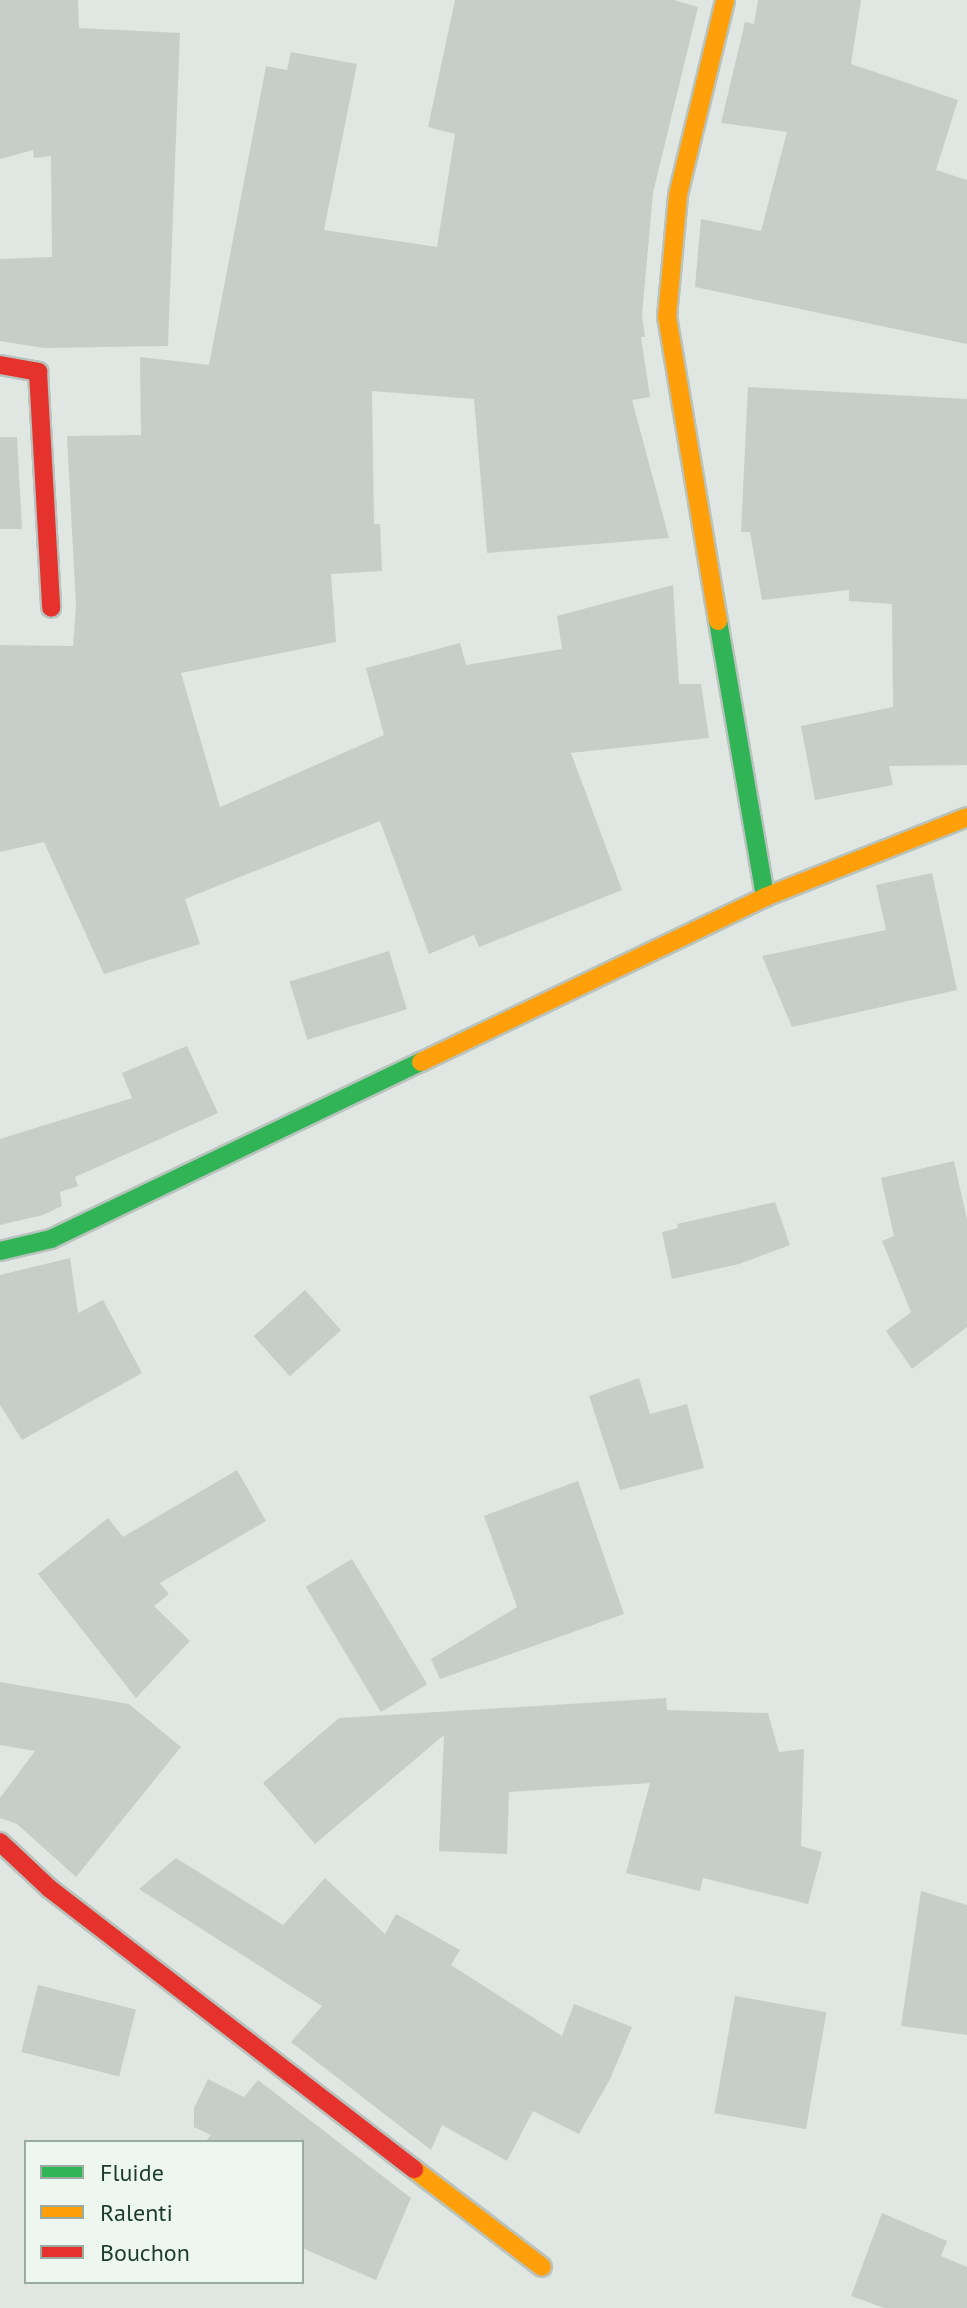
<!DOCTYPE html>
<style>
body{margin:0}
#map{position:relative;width:967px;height:2308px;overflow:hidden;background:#e0e6e2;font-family:"PT Sans",sans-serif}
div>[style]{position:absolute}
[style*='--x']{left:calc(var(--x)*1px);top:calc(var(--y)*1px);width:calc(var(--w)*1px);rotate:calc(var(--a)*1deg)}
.building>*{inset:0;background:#c7ceca;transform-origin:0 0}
.roads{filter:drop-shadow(2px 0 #b9c3bd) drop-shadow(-2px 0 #b9c3bd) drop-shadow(0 2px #b9c3bd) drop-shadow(0 -2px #b9c3bd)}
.fast>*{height:18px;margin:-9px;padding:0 9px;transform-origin:9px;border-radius:9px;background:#30b455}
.slow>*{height:18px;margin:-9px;padding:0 9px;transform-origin:9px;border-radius:9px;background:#ff9f0a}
.jam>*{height:18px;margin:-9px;padding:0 9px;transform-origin:9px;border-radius:9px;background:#e5322d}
span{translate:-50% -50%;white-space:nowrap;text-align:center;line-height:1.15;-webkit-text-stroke:6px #edf7ef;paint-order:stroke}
.legend{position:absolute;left:24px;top:2140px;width:280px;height:144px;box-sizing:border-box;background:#edf7ef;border:2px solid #9aaca1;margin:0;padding:10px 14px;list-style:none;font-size:24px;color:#1d3b2b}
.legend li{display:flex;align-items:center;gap:16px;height:40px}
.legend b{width:40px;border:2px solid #9aaca1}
</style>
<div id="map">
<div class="building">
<div style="clip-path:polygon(0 0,78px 0,79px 28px,180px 33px,168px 346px,44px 348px,0 341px,0 259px,52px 257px,51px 156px,34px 158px,33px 150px,0 159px)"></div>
<div style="clip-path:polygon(455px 0,674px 0,698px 7px,653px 193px,642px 315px,645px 337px,641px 337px,650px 397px,632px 400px,669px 538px,487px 553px,474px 399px,372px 391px,374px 524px,380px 524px,382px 571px,331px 574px,336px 642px,181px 673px,220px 807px,384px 735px,366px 668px,460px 643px,466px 665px,562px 649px,557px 616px,673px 585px,679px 684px,701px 684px,709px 738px,571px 753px,622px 890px,479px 947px,474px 935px,429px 954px,380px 821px,185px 899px,200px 944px,104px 974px,44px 842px,0 852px,0 645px,73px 646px,76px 607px,67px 436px,141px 435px,140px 357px,209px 365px,266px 66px,287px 70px,291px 52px,357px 64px,324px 230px,437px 247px,455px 134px,428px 127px)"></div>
<div style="clip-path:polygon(758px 0,861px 0,851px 64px,958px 100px,936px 170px,967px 180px,967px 344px,695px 287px,701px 219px,761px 231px,787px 132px,721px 123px,745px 22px,754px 24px)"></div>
<div style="clip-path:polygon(748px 387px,967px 399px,967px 765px,889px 766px,893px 785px,815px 800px,801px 726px,893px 707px,892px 604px,849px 601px,849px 590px,762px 600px,750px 532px,741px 532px)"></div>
<div style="clip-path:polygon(0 437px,17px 437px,22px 529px,0 529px)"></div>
<div style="clip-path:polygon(932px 873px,957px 990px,792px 1027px,762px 956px,886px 930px,876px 885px)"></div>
<div style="left:389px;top:951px;width:61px;height:104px;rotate:73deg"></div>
<div style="clip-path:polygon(187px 1046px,218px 1113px,75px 1177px,78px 1186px,60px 1192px,62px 1206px,43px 1215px,0 1225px,0 1139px,132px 1098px,122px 1073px)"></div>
<div style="clip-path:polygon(954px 1161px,967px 1220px,967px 1327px,912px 1369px,886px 1331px,911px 1312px,882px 1241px,894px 1236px,881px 1178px)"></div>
<div style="clip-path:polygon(775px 1202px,790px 1245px,739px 1264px,672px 1279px,662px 1232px,678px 1228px,677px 1224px)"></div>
<div style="clip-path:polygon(70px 1258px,78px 1313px,103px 1300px,142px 1373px,22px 1440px,0 1405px,0 1275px)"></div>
<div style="left:305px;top:1290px;width:54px;height:69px;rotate:48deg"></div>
<div style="clip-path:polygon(639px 1378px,650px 1414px,687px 1404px,704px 1468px,620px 1490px,589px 1396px)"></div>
<div style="clip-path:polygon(237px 1470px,266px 1521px,160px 1583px,169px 1594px,154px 1606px,190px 1641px,136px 1698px,38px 1574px,108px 1518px,123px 1537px)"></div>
<div style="clip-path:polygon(578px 1481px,624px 1614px,440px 1679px,431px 1659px,517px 1607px,484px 1516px)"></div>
<div style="left:352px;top:1559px;width:146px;height:54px;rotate:59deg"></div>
<div style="clip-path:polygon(0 1682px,129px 1704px,181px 1747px,76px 1877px,17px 1824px,0 1818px,0 1798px,35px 1751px,0 1745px)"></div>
<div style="clip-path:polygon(666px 1698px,667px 1710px,768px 1713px,779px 1752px,804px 1749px,801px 1846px,822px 1852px,808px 1904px,703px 1878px,700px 1891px,626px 1873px,650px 1783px,509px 1792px,507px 1854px,439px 1851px,444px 1735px,315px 1844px,263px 1783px,339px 1718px)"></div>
<div style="clip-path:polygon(176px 1858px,283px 1925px,325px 1878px,385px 1934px,396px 1914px,460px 1950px,451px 1965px,562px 2036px,574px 2004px,632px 2027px,610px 2079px,579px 2134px,533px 2111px,507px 2161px,442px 2125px,431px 2150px,291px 2042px,322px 2006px,139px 1889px)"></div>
<div style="clip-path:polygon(921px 1891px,967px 1905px,967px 2035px,901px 2026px)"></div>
<div style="left:38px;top:1985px;width:101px;height:69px;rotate:14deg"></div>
<div style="left:735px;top:1996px;width:93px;height:119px;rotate:10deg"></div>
<div style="clip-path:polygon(208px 2079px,244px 2097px,258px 2080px,411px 2198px,376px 2280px,302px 2248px,302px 2142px,205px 2142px,211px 2135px,194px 2127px,194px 2108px)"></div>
<div style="clip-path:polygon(882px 2213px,947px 2241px,941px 2256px,967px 2267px,967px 2308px,884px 2308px,851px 2296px)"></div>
</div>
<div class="roads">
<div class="fast">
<div style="--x:718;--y:621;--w:280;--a:80.3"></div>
<div style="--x:0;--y:1251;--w:52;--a:-13.2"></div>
<div style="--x:51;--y:1239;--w:410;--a:-25.6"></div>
</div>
<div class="slow">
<div style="--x:718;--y:621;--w:308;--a:-99.5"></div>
<div style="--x:667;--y:317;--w:122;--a:-84.8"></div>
<div style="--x:678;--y:195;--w:201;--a:-76.4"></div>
<div style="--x:421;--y:1062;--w:382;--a:-25.6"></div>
<div style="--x:765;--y:897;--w:217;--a:-21.6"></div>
<div style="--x:414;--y:2169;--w:161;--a:37.4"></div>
</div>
<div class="jam">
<div style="--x:0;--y:365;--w:39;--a:10"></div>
<div style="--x:38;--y:372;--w:236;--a:86.8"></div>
<div style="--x:0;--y:1842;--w:67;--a:43.2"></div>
<div style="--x:49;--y:1888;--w:461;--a:37.6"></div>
</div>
</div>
<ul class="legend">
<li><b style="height:10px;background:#30b455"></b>Fluide</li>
<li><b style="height:10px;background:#ff9f0a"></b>Ralenti</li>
<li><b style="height:10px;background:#e5322d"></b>Bouchon</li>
</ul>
</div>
